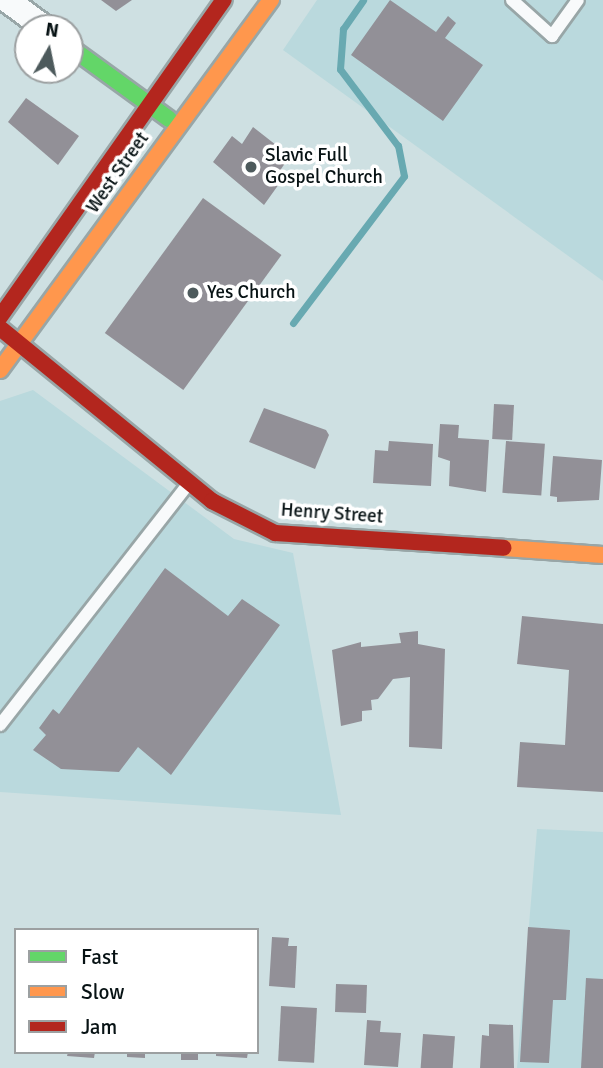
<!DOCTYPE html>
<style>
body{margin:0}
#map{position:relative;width:603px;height:1068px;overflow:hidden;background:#cee0e2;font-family:Signika,sans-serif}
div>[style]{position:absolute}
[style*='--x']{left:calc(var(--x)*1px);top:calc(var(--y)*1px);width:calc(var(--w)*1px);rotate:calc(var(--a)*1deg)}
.built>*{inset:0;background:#bad9dd}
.stream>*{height:7px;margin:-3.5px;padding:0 3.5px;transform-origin:3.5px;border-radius:3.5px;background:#68a9b1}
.building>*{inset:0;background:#929097;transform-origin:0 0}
.roads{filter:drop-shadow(2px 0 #98a6a7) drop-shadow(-2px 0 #98a6a7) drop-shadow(0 2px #98a6a7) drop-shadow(0 -2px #98a6a7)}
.lane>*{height:12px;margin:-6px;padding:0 6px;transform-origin:6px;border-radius:6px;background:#f8fafb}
.street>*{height:24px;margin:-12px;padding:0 12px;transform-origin:12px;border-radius:12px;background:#f8fafb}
.fast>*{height:16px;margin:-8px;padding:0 8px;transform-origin:8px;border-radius:8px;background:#63d668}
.slow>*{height:16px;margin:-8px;padding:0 8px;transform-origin:8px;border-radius:8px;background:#ff974d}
.jam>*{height:16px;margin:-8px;padding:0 8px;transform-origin:8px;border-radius:8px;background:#b3261e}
.dots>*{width:19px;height:19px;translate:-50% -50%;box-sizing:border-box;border:4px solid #fff;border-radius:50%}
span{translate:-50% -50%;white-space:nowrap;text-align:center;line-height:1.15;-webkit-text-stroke:7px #fff;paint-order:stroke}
.poi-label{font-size:19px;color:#071214}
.left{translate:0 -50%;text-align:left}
.street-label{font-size:19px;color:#071214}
.legend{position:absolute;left:14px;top:928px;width:245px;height:126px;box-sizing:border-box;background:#fff;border:2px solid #9ca0a1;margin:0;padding:9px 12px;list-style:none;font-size:21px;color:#071214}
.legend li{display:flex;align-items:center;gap:14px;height:35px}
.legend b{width:35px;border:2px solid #9ca0a1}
.north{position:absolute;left:14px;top:14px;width:70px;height:70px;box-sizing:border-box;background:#fff;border:2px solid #9ca0a1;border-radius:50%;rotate:9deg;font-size:19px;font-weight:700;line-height:28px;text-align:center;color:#071214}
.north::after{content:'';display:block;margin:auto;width:24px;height:32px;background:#4d5a5c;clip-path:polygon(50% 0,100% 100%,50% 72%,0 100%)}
</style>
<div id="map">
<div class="built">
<div style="clip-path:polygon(317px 0,603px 0,603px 281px,283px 50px)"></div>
<div style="clip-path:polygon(33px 390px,234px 539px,293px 553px,341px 815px,0 792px,0 401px)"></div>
<div style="clip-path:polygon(537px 829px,603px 832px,603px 1068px,517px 1068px)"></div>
</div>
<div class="stream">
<div style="--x:293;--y:323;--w:184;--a:-52.9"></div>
<div style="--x:404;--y:176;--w:31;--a:-101"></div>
<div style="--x:398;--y:146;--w:96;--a:-127"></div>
<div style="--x:340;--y:69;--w:40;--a:-85.7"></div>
<div style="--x:343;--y:29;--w:35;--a:-55"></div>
</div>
<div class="building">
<div style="clip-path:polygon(101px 0,132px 0,116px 11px)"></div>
<div style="clip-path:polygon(390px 0,436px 32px,448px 16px,456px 23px,445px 38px,483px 65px,443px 121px,351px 55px)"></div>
<div style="clip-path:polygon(26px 98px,79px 136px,58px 165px,8px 122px)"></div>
<div style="clip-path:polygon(253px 127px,290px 156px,279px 172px,284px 177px,264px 205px,213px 162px,232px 136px,242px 144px)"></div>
<div style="left:203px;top:198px;width:97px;height:167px;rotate:36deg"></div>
<div style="left:494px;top:404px;width:20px;height:35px;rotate:3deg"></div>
<div style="clip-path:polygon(264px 408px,326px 430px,329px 435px,315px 469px,249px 442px)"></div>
<div style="clip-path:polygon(440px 424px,459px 425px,458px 438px,489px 440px,486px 492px,449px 486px,450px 461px,438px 457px)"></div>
<div style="clip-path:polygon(389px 441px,433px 444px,431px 486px,373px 483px,375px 450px,388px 451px)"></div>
<div style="left:506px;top:441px;width:39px;height:52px;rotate:4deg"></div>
<div style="clip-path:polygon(553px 456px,602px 460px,599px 500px,557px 502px,557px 497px,550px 496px)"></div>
<div style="clip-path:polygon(165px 568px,228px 616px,242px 599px,280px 625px,171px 775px,138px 747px,119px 772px,61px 769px,33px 750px,46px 735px,39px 728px,53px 709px,59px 714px)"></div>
<div style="clip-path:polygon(522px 616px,603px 624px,603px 792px,517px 787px,520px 742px,565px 745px,569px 670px,517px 664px)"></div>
<div style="clip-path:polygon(418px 631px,418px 644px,445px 649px,442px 749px,409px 747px,410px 677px,393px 679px,378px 699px,371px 700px,372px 710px,362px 711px,362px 721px,341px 726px,332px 650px,361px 642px,361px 647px,401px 643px,399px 633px)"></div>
<div style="clip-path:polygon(528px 927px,570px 930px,566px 1000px,553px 1000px,549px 1063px,520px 1062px)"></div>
<div style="clip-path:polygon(272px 937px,289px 938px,288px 946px,297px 946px,295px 988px,269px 986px)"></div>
<div style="clip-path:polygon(586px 978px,603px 979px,603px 1068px,581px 1068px)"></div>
<div style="left:336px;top:984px;width:31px;height:28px;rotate:2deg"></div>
<div style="left:281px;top:1006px;width:36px;height:55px;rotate:3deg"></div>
<div style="clip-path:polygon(367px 1020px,381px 1021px,380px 1032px,401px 1033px,398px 1067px,364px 1065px)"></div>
<div style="clip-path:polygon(489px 1024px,513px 1025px,514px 1068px,480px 1068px,482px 1035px,489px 1036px)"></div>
<div style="left:423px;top:1034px;width:32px;height:34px;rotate:4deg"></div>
<div style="clip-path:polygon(68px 1052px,95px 1052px,94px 1058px,67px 1056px)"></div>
<div style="clip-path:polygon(127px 1052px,145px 1052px,145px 1058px,127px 1057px)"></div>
<div style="left:181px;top:1052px;width:17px;height:8px"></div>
<div style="clip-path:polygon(216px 1052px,248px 1052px,247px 1058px,216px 1056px)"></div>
</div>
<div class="roads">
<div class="lane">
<div style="--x:512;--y:0;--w:54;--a:42"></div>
<div style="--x:552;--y:36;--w:44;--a:-54.2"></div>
<div style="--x:0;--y:725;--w:307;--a:-52"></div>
</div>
<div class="street">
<div style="--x:7;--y:0;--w:47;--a:36.4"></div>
</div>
<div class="fast">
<div style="--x:70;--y:47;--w:122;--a:36"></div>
</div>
<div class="slow">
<div style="--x:0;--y:370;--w:459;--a:-53.8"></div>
<div style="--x:504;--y:548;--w:99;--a:4"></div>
</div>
<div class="jam">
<div style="--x:0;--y:317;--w:388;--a:-54.8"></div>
<div style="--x:0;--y:328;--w:274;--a:39.2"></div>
<div style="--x:212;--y:501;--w:71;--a:26.9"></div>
<div style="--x:275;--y:533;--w:229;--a:3.7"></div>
</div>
</div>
<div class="dots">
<div style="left:251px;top:167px;background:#4d5a5c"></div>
<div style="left:193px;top:293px;background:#4d5a5c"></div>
</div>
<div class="poi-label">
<span class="left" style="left:265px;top:167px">Slavic Full<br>Gospel Church</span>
<span class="left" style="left:207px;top:293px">Yes Church</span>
</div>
<div class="street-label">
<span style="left:118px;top:173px;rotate:-55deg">West Street</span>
<span style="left:332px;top:514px;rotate:4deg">Henry Street</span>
</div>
<ul class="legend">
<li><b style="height:9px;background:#63d668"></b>Fast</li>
<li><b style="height:9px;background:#ff974d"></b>Slow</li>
<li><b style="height:9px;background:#b3261e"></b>Jam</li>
</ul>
<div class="north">N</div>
</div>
